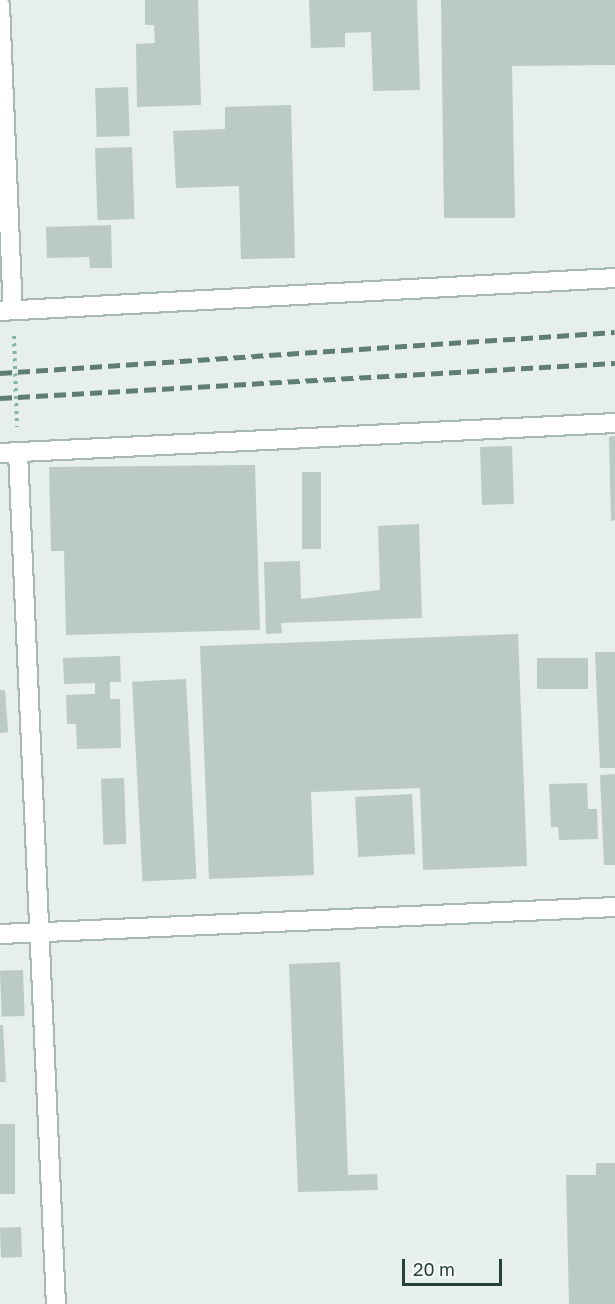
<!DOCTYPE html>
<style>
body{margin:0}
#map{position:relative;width:615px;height:1304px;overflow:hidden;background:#e6efeb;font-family:"Golos Text",sans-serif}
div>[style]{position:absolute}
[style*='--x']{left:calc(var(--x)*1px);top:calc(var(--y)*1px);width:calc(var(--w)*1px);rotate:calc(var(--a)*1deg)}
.building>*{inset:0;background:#bbcac4;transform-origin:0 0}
.path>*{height:4px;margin-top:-2px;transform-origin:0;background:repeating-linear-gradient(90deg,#86b3a5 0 3px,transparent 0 7.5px)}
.roads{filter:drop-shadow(2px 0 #a8b8b2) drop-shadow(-2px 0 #a8b8b2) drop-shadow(0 2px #a8b8b2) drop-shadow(0 -2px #a8b8b2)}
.minor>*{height:18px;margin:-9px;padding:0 9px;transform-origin:9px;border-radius:9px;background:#fff}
.rail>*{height:4.5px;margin-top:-2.25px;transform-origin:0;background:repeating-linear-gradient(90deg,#5f7d75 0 12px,transparent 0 18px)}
span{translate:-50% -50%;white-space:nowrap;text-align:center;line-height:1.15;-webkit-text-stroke:4.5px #f7fbf9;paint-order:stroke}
.scale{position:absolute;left:402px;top:1259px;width:100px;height:27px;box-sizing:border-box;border:3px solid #24423a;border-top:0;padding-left:8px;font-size:18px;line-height:21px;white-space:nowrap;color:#24423a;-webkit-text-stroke:4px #f7fbf9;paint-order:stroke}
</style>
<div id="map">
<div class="building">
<div style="clip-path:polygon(145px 0,198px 0,201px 105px,137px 107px,136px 44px,155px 43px,154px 25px,145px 25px)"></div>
<div style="clip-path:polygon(309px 0,417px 0,420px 90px,373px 91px,371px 32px,345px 33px,345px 47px,311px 48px)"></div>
<div style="clip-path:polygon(441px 0,615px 0,615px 65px,512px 66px,515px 218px,444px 218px)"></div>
<div style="left:128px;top:87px;width:49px;height:33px;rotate:88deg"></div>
<div style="clip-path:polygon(291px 105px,295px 258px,241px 259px,239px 186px,176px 188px,173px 131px,225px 129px,225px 107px)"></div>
<div style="left:132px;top:147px;width:72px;height:37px;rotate:88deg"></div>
<div style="clip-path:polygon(111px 225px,112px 268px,90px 268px,89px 257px,47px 258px,46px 227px)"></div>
<div style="clip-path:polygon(615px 436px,615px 520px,611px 521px,609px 437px)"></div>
<div style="left:512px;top:446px;width:58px;height:32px;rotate:88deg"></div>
<div style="clip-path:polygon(255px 465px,260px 630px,66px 635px,64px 551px,51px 551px,49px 467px)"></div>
<div style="left:302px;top:472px;width:19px;height:77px"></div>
<div style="clip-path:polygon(419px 524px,422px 618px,281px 623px,282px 633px,266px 634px,264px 562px,300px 561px,301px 599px,380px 590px,378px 526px)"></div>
<div style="clip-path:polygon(518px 634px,527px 866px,423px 870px,420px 788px,311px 792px,314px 875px,209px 879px,200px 646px)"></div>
<div style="clip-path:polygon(595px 652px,615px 652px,615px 768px,600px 768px)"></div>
<div style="clip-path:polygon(120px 656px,121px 682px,110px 682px,110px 699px,120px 699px,121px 748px,77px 749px,76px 724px,67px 724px,66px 695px,95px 694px,95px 683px,64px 684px,63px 658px)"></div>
<div style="left:588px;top:658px;width:31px;height:51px;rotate:90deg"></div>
<div style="left:186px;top:679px;width:200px;height:54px;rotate:87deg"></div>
<div style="clip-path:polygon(0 690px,5px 690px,8px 732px,0 733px)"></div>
<div style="clip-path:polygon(615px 774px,615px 865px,604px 865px,600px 775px)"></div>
<div style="left:124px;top:778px;width:66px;height:23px;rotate:88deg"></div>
<div style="clip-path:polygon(587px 783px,588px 809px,597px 809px,598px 839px,559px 840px,558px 827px,551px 827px,549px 784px)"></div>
<div style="left:412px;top:794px;width:60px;height:57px;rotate:87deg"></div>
<div style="clip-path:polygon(340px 962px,348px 1175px,377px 1174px,378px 1190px,298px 1192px,289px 964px)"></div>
<div style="left:23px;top:970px;width:46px;height:23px;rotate:88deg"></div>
<div style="clip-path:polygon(0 1025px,3px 1025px,6px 1082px,0 1082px)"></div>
<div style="left:0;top:1124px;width:15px;height:70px"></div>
<div style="clip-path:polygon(596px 1163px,615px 1163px,615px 1304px,569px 1304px,566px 1175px,596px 1175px)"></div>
<div style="left:21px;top:1227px;width:30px;height:21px;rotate:88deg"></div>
</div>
<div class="path">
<div style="--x:14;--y:336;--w:91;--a:88.1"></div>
</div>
<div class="roads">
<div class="minor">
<div style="--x:0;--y:5;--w:305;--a:87.6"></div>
<div style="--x:0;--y:311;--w:616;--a:-3.07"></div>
<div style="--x:18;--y:452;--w:853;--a:87.45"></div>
<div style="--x:0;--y:453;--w:616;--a:-2.79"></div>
<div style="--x:0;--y:934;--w:616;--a:-2.51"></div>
</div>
</div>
<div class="rail">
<div style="--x:0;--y:373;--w:616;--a:-3.81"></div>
<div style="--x:0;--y:398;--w:616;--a:-3.26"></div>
</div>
<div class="scale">20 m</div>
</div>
